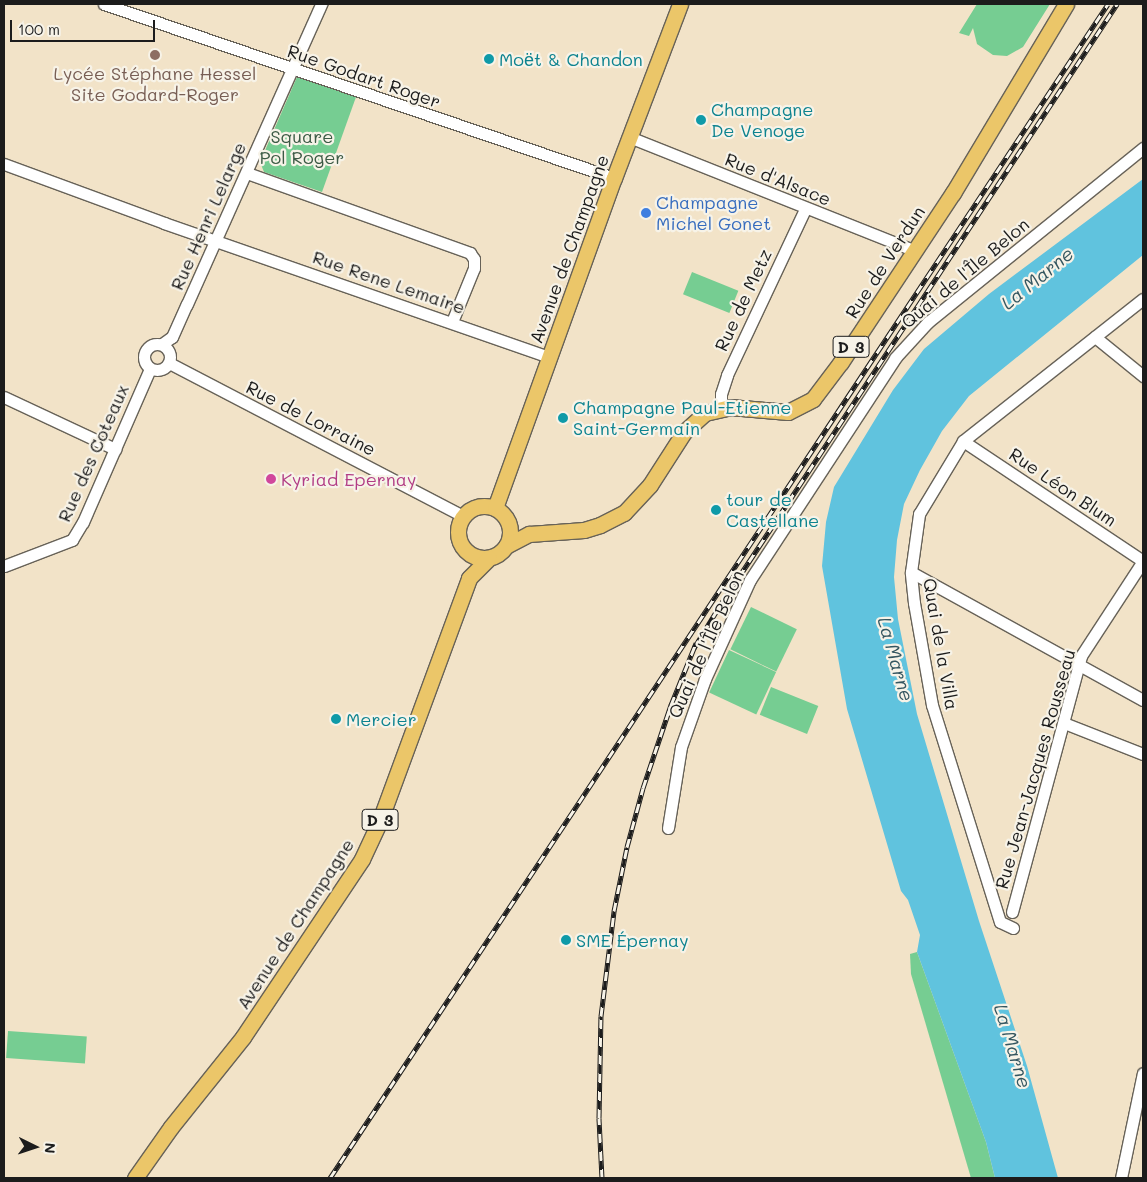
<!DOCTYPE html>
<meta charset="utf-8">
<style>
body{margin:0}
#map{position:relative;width:1147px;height:1182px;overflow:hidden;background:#f2e3c8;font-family:Mali,sans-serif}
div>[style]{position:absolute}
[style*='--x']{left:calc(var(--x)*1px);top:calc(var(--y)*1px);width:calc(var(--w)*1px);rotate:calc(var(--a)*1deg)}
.green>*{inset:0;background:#76cd92;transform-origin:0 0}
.water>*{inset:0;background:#60c3de}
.roads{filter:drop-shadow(1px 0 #676258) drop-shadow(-1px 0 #676258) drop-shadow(0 1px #676258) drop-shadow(0 -1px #676258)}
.minor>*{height:11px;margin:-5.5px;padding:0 5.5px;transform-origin:5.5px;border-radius:5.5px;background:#fff}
.minor>.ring{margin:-5.5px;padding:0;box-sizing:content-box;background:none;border:11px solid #fff;border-radius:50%}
.major>*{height:15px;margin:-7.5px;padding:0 7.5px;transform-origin:7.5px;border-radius:7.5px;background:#ebc669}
.major>.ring{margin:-7.5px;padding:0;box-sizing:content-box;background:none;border:15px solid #ebc669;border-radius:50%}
.rail>*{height:5px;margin-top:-2.5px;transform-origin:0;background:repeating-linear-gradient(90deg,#f7f3e8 0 9px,#1c1c1c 0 18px);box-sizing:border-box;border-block:1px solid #1c1c1c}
.dots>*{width:14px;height:14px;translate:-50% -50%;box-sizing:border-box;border:2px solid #f7f3e8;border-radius:50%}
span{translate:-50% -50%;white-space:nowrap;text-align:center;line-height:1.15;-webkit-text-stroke:4.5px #f7f3e8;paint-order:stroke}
.shield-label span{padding:1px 4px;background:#f7f3e8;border:1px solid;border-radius:4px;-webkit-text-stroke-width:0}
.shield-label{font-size:16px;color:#1c1c1c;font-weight:700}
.culture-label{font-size:18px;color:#0d838f}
.left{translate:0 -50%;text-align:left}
.education-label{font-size:18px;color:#785e54}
.street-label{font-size:18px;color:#1c1c1c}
.park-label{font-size:18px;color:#3c5a45}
.shop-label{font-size:18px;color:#366cbe}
.hotel-label{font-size:18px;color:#b23c85}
.water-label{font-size:19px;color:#345660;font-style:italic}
.frame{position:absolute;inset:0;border:5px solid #1c1c1c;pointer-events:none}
.north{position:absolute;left:10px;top:1122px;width:50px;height:50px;-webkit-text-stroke:4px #f7f3e8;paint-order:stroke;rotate:94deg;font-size:14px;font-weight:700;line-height:20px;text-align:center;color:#1c1c1c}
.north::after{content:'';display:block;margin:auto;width:18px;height:22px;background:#1c1c1c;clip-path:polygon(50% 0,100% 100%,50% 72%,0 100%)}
.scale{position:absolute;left:10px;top:20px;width:145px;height:22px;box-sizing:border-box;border:2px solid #1c1c1c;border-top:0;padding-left:6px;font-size:15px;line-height:18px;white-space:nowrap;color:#1c1c1c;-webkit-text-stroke:4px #f7f3e8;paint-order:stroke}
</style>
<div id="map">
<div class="green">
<div style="clip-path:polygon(977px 4px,1050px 4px,1023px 47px,1007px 56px,993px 55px,977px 44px,973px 28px,969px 36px,959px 33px)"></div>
<div style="clip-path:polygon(297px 77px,356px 97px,322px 192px,264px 172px,260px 162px)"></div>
<div style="left:692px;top:272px;width:50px;height:24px;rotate:22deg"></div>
<div style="left:751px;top:607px;width:51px;height:47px;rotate:26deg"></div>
<div style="left:729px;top:650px;width:52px;height:47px;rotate:25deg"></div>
<div style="left:771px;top:687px;width:51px;height:30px;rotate:22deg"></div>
<div style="clip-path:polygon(917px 952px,986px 1142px,995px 1178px,971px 1178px,911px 974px,910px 954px)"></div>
<div style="left:8px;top:1031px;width:79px;height:27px;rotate:4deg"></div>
</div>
<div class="water">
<div style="clip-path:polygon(1143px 179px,1143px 255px,969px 396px,942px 431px,920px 470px,904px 504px,897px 540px,894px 577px,898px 619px,917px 714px,979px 921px,1027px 1066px,1058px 1178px,995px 1178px,986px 1142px,917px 952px,920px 935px,908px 900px,901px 891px,847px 709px,822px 566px,826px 522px,834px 487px,893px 390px,924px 349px,989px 294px)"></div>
</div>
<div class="roads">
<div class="minor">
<div style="--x:104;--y:4;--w:539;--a:18.84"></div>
<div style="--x:629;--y:137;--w:308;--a:21.7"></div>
<div style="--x:4;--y:164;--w:171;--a:20.2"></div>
<div style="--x:164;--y:223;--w:408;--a:19.2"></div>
<div style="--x:247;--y:173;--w:237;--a:19.7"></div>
<div style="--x:470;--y:253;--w:7;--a:56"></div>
<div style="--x:474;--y:259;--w:9;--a:90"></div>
<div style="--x:474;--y:268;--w:58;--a:112.2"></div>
<div style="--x:1095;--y:337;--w:62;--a:39.1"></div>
<div class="ring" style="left:144px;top:344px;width:15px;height:15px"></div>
<div style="--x:162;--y:344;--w:12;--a:-35"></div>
<div style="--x:172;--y:337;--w:36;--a:-66"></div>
<div style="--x:187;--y:304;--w:329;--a:-65.9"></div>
<div style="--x:169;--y:363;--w:331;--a:27.5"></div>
<div style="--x:4;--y:397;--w:123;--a:25.1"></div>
<div style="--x:721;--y:408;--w:14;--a:-90"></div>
<div style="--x:721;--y:394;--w:20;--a:-72"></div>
<div style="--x:727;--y:375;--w:183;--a:-64.8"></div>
<div style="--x:963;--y:441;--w:216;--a:33.7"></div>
<div style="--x:4;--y:566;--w:73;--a:-20.9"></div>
<div style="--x:72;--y:540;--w:21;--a:-59"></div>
<div style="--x:83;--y:522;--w:167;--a:-66.4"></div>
<div style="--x:911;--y:572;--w:265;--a:28.9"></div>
<div style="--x:1064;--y:723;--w:85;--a:21.4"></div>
<div style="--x:668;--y:828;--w:82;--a:-80.9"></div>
<div style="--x:681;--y:747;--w:72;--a:-70.6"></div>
<div style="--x:705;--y:679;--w:109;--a:-65.6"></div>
<div style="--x:750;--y:580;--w:265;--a:-56.8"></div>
<div style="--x:895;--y:358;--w:49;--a:-47.5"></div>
<div style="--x:928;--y:322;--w:277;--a:-39"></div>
<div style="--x:1012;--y:912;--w:265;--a:-74.9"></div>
<div style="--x:1081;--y:656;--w:113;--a:-56.9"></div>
<div style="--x:1013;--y:928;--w:14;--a:-155"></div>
<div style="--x:1000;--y:922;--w:227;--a:-107.4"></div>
<div style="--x:932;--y:705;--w:104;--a:-100"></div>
<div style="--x:914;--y:603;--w:31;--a:-96"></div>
<div style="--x:911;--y:572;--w:59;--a:-82.1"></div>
<div style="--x:919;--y:514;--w:85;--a:-58.9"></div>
<div style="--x:963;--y:441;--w:229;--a:-38.3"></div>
<div style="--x:1121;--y:1178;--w:107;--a:-78.2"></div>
</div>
<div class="major">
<div class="ring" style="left:458px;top:506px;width:37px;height:37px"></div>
<div style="--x:495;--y:508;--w:351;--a:-70.2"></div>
<div style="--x:614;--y:178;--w:186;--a:-69.2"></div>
<div style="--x:506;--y:546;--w:26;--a:-28"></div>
<div style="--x:529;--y:534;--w:55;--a:-4.2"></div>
<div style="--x:584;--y:530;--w:17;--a:-17"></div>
<div style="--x:600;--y:525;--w:27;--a:-27"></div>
<div style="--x:624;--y:513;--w:38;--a:-47"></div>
<div style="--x:650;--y:485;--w:63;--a:-57.3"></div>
<div style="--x:684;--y:432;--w:28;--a:-42"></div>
<div style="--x:705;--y:413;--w:26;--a:-13"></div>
<div style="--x:730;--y:407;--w:58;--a:4.9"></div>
<div style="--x:788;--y:412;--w:28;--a:-27"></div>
<div style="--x:813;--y:399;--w:46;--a:-52.9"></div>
<div style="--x:841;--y:362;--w:203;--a:-56.5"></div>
<div style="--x:953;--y:193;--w:220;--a:-59.1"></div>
<div style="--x:135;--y:1178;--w:62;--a:-54.8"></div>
<div style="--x:171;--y:1127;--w:115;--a:-51.3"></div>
<div style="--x:243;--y:1037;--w:214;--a:-56.2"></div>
<div style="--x:362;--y:859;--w:40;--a:-65"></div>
<div style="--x:379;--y:823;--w:261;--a:-69.8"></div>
<div style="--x:469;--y:578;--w:28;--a:-45"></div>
</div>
</div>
<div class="rail">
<div style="--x:694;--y:648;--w:48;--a:-58.6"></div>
<div style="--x:719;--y:607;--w:723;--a:-56.57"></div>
<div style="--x:330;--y:1178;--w:1408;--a:-56.47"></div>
<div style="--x:602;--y:1178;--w:60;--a:-92.9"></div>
<div style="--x:599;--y:1118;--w:102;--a:-88.9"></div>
<div style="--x:601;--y:1016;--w:106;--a:-82.9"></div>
<div style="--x:614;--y:911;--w:65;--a:-78.5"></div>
<div style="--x:627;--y:847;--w:61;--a:-74.8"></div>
<div style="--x:643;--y:788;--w:88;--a:-71.4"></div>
<div style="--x:671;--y:705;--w:67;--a:-68"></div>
</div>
<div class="dots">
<div style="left:155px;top:55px;background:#8d6e63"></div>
<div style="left:489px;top:59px;background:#0f9aa8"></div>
<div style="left:701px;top:120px;background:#0f9aa8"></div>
<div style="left:646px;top:213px;background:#3f7fe0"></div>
<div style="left:563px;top:418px;background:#0f9aa8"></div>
<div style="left:271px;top:479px;background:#d1479c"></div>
<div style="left:716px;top:510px;background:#0f9aa8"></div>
<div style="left:336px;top:719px;background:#0f9aa8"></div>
<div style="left:566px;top:940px;background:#0f9aa8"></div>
</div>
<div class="shield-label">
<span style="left:851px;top:347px">D 3</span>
<span style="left:380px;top:820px">D 3</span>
</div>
<div class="culture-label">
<span class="left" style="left:499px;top:59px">Moёt &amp; Chandon</span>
<span class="left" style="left:711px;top:120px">Champagne<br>De Venoge</span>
<span class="left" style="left:573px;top:418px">Champagne Paul-Etienne<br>Saint-Germain</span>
<span class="left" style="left:726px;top:510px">tour de<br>Castellane</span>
<span class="left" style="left:346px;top:719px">Mercier</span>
<span class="left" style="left:576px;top:940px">SME Épernay</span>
</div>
<div class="education-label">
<span style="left:155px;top:84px">Lycée Stéphane Hessel<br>Site Godard-Roger</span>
</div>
<div class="street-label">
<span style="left:364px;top:76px;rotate:19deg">Rue Godart Roger</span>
<span style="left:778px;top:179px;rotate:22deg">Rue d'Alsace</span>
<span style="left:208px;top:216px;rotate:-66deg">Rue Henri Lelarge</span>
<span style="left:569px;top:249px;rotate:-70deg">Avenue de Champagne</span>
<span style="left:885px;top:262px;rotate:-57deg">Rue de Verdun</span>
<span style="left:965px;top:273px;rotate:-40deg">Quai de l'Île Belon</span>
<span style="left:389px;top:282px;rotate:19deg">Rue Rene Lemaire</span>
<span style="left:743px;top:300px;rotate:-65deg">Rue de Metz</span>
<span style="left:311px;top:418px;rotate:27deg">Rue de Lorraine</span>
<span style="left:93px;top:453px;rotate:-66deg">Rue des Coteaux</span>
<span style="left:1063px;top:487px;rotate:34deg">Rue Léon Blum</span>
<span style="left:706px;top:644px;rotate:-66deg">Quai de l'Île Belon</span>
<span style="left:941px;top:644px;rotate:80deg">Quai de la Villa</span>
<span style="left:1035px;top:769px;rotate:-74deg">Rue Jean-Jacques Rousseau</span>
<span style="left:295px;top:924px;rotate:-57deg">Avenue de Champagne</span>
</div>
<div class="park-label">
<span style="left:302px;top:147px">Square<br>Pol Roger</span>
</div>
<div class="shop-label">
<span class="left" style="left:656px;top:213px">Champagne<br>Michel Gonet</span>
</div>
<div class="hotel-label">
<span class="left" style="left:281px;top:479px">Kyriad Epernay</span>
</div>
<div class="water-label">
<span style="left:1037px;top:278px;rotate:-39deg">La Marne</span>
<span style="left:896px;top:659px;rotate:74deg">La Marne</span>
<span style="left:1013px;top:1046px;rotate:73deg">La Marne</span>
</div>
<div class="frame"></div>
<div class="north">N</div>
<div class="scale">100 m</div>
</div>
